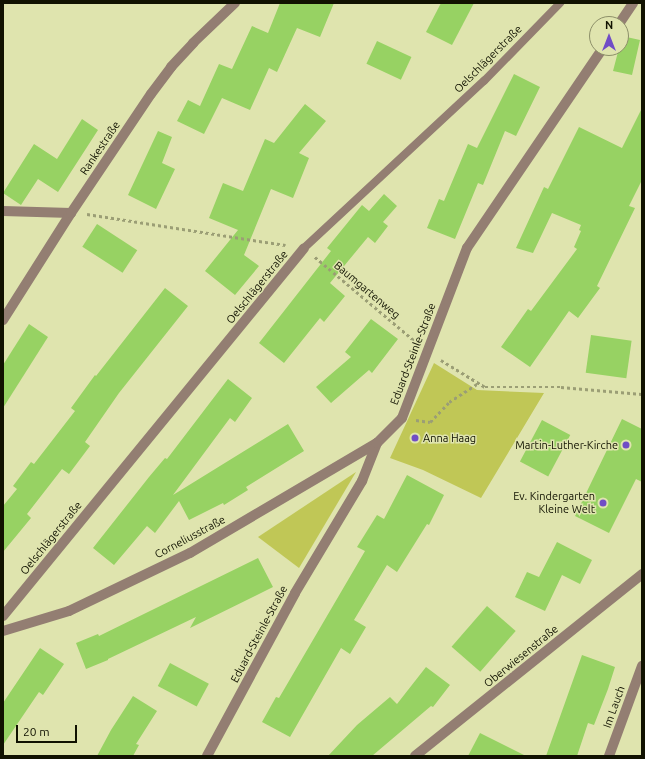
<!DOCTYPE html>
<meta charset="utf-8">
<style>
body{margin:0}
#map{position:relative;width:645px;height:759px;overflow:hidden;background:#dfe4ae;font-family:Ubuntu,sans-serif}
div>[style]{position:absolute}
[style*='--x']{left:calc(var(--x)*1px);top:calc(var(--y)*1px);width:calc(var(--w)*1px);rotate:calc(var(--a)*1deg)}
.green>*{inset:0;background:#c0c756}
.building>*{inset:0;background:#97d263;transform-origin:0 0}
.path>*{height:2.5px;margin-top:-1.25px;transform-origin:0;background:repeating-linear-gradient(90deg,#9b9e75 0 3px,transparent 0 6px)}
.lane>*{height:8px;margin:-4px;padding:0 4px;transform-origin:4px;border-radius:4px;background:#937e72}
.street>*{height:10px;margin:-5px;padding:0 5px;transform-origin:5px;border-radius:5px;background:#937e72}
.dots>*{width:11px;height:11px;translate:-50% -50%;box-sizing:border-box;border:2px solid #dfe4ae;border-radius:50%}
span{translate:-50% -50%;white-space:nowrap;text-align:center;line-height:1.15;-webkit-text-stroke:3px #dfe4ae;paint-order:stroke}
.street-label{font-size:11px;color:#111201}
.poi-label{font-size:11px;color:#111201}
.left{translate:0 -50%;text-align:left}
.right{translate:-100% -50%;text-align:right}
.frame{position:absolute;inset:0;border:4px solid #111201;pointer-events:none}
.north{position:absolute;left:589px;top:16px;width:40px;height:40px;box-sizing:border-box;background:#dfe4ae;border:1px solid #8d9069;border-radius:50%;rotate:0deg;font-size:11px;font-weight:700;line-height:16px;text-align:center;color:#111201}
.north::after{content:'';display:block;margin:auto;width:14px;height:18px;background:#704dc6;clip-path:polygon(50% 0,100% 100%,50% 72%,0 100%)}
.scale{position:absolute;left:16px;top:725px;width:61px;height:18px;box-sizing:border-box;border:2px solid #111201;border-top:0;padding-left:5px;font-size:12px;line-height:14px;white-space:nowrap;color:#111201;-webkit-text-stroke:3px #dfe4ae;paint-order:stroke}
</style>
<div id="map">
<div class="green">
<div style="clip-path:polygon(434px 363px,477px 390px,544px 393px,481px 498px,423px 470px,390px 458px)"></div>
<div style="clip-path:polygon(356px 472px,299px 568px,258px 537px)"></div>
</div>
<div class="building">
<div style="clip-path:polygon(280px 3px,334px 3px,320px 37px,297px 28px,277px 72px,269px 68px,250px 110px,222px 98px,204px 134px,177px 121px,188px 100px,200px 106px,219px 64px,232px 69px,252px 26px,268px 33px)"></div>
<div style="clip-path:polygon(441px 3px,474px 3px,452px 45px,426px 32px)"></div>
<div style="clip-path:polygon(622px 36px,640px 40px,632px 75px,613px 71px,619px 48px,621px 48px)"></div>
<div style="left:377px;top:41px;width:38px;height:25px;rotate:25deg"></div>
<div style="clip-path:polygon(514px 74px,540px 87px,516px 136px,505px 131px,483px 185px,478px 183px,455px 239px,427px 228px,439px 199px,444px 201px,468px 144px,477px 148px)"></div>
<div style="clip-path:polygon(305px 104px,326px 121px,299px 153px,309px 158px,293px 198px,271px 189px,244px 255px,259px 266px,235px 295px,205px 271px,238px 230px,209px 218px,223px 183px,243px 191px,265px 139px,274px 143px)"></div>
<div style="clip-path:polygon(642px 108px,642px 180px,629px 206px,635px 208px,597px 286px,600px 288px,578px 318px,569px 311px,530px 367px,501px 347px,528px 309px,531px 311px,577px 249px,574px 247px,581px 231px,579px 230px,581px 225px,552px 213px,533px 253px,516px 248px,544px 187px,548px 189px,579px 127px,622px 148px)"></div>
<div style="clip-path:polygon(82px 119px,98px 130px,58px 192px,38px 179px,21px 205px,3px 193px,34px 144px,57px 159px)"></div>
<div style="clip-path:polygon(158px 131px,172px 137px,162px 163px,175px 169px,156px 209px,128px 195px)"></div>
<div style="clip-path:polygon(384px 194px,397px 206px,383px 222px,388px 226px,375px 243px,368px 237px,330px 283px,345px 296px,324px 322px,320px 318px,284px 363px,259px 343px,331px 251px,327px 248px,362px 205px,369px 211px)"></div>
<div style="left:97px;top:224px;width:48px;height:27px;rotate:33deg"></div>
<div style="clip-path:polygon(165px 288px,188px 306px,119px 393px,85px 442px,90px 446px,69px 474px,62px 469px,27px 514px,31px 518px,3px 552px,3px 506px,17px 489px,13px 486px,31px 462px,34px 464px,75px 411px,71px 408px,95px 375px,96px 376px)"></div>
<div style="clip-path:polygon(371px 319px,398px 339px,372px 373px,369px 370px,331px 403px,316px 387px,351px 357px,345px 352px)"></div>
<div style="clip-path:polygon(29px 324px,48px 337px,3px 408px,3px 365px)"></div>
<div style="left:591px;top:335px;width:41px;height:38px;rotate:8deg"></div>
<div style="clip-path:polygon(228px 379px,252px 398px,235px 422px,230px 418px,173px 495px,288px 424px,304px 451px,246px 487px,248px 490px,224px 505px,223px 503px,189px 520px,179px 501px,155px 533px,147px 526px,114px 565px,93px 548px,149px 477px,165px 458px,167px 459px)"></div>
<div style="clip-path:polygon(622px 419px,642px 429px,642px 482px,636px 479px,609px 533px,575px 516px)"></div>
<div style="left:542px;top:420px;width:32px;height:47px;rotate:28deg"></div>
<div style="clip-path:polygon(407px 475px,444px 495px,429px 525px,427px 524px,397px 572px,387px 565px,354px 620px,366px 627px,350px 654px,341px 648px,290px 737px,262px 722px,276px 697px,279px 698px,365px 551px,357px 547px,377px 515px,384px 519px)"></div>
<div style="clip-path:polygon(557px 542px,592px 560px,580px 584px,562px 575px,545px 611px,515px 597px,527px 572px,539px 577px)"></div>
<div style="clip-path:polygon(258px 558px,273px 587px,190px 628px,196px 617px,108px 659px,108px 660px,86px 669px,76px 643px,98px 634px,99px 636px)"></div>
<div style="left:487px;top:606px;width:38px;height:54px;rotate:41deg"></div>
<div style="clip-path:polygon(40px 648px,64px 664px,43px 695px,39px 692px,3px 745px,3px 703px)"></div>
<div style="clip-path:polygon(582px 655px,615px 667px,608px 689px,594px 725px,588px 723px,577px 756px,546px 756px)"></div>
<div style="left:170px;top:663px;width:44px;height:26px;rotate:28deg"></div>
<div style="clip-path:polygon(426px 667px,450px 685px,433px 707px,431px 706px,372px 756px,328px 756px,357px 725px,390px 697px,397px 704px)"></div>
<div style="clip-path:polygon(133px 696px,157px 711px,136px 744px,139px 745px,133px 756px,97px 756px,111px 730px)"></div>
<div style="clip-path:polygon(480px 733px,526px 756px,468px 756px)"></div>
</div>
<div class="path">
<div style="--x:87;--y:214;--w:201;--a:8.9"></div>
<div style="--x:315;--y:257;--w:132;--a:40.1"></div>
<div style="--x:441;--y:360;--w:52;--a:31.5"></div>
<div style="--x:485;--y:387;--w:76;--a:0"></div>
<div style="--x:561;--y:387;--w:81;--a:4.9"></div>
<div style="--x:416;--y:420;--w:14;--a:8"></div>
<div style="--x:430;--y:422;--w:28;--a:-46"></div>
<div style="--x:449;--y:402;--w:35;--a:-33"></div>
</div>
<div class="lane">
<div style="--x:304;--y:248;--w:246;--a:-42.9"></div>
<div style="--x:484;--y:81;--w:109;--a:-45.7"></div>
</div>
<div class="street">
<div style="--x:619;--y:24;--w:25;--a:-56"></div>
<div style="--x:3;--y:211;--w:68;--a:1.7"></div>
<div style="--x:3;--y:320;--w:127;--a:-57.6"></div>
<div style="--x:71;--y:213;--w:143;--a:-56.1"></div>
<div style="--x:151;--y:94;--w:34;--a:-53"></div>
<div style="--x:171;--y:67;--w:33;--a:-47"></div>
<div style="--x:193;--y:43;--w:58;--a:-43.6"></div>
<div style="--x:3;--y:616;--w:475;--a:-50.7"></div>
<div style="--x:3;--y:631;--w:69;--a:-16.9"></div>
<div style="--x:69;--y:611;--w:134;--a:-25.6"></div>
<div style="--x:190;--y:553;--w:217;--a:-30.5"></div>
<div style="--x:207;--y:756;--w:185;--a:-61.6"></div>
<div style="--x:295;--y:593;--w:131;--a:-59.1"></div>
<div style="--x:362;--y:481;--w:41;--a:-68.5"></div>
<div style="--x:377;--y:443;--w:35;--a:-45"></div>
<div style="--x:402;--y:418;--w:182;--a:-69.1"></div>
<div style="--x:467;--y:248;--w:242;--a:-55.8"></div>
<div style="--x:415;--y:756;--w:291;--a:-38.7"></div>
<div style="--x:609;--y:756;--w:96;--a:-69.9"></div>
</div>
<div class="dots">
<div style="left:415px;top:438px;background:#704dc6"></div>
<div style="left:626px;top:445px;background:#704dc6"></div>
<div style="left:603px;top:503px;background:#704dc6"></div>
</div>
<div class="street-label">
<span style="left:488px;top:59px;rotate:-45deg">Oelschlägerstraße</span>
<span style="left:100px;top:148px;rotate:-56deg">Rankestraße</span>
<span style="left:257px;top:287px;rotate:-51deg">Oelschlägerstraße</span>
<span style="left:367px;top:290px;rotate:40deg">Baumgartenweg</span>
<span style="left:413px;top:354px;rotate:-69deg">Eduard-Steinle-Straße</span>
<span style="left:190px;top:537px;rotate:-28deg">Corneliusstraße</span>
<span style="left:51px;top:538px;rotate:-51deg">Oelschlägerstraße</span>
<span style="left:259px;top:634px;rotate:-62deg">Eduard-Steinle-Straße</span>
<span style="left:521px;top:656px;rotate:-39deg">Oberwiesenstraße</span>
<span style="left:614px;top:707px;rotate:-70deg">Im Lauch</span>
</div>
<div class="poi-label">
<span class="left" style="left:423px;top:438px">Anna Haag</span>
<span class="right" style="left:618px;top:445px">Martin-Luther-Kirche</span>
<span class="right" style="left:595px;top:503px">Ev. Kindergarten<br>Kleine Welt</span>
</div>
<div class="frame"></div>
<div class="north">N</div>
<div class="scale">20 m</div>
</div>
